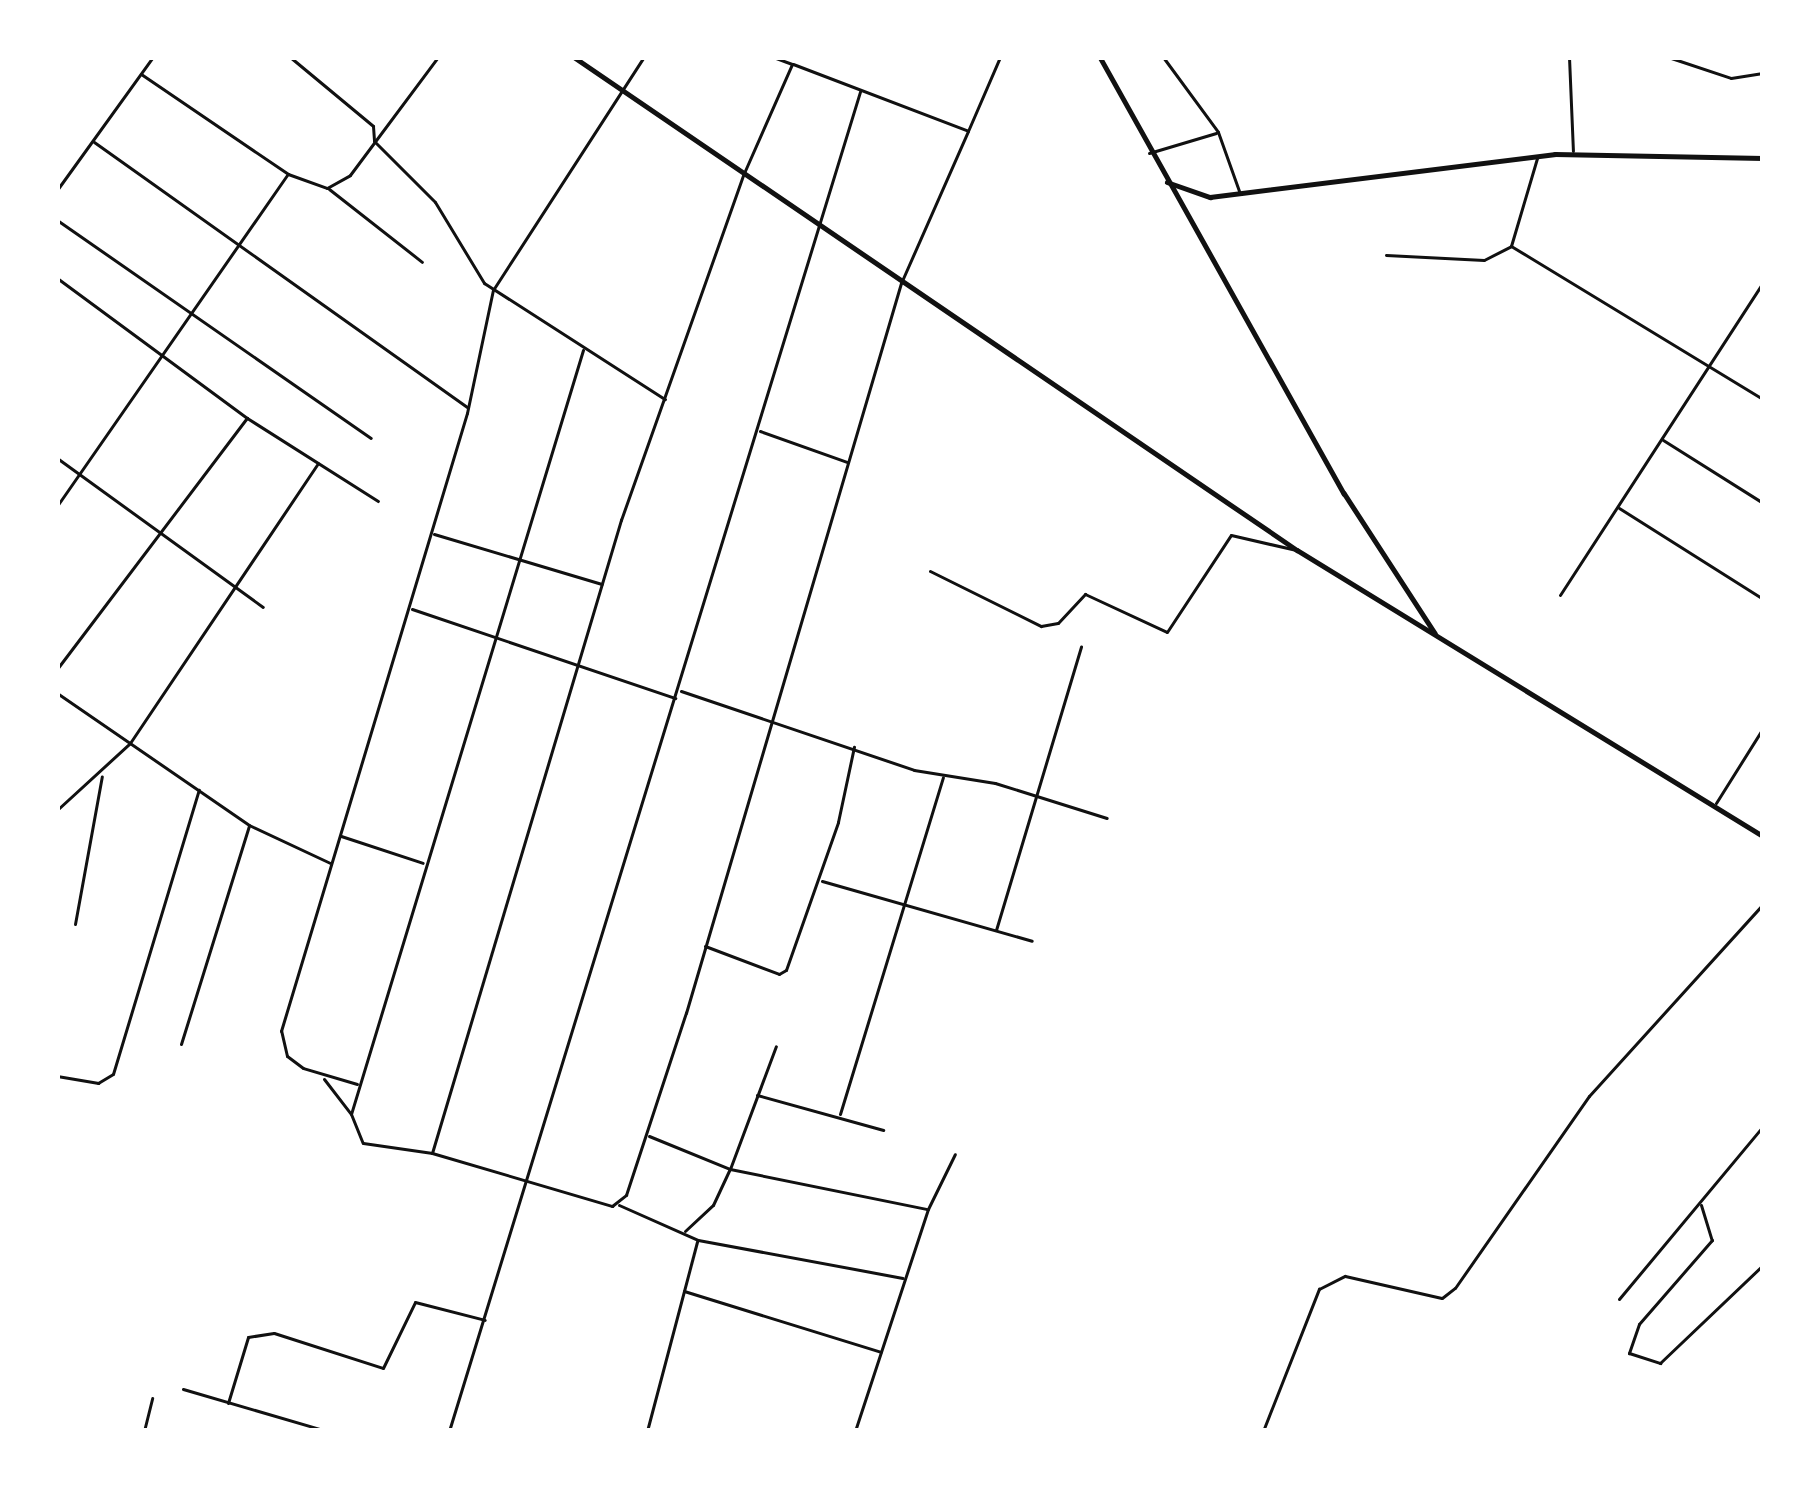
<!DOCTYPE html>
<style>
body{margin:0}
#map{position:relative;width:1820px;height:1488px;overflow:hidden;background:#fff;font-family:Commissioner,sans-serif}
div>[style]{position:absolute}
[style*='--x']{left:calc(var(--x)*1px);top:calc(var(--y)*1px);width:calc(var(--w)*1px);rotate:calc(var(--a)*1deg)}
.minor>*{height:3px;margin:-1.5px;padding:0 1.5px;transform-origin:1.5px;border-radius:1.5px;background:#111}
.tertiary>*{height:4.5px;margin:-2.25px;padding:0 2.25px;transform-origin:2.25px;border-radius:2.25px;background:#111}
span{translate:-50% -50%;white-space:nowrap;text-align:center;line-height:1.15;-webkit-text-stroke:10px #fff;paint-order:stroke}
.frame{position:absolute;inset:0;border:60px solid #fff;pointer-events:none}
</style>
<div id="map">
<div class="minor">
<div style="--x:290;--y:57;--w:108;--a:39.7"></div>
<div style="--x:373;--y:126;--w:15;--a:86"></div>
<div style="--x:374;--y:141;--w:86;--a:45"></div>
<div style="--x:435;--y:202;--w:95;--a:58.8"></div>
<div style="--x:484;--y:283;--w:215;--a:32.7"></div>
<div style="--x:1163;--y:57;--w:93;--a:53.7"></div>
<div style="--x:1218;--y:132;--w:63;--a:70.4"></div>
<div style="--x:1569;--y:57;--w:94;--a:87.6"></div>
<div style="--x:1668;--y:57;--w:66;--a:18.4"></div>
<div style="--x:1731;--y:78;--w:32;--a:-9"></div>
<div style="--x:793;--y:64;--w:187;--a:20.9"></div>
<div style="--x:968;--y:131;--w:81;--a:-66.6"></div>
<div style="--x:141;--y:74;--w:178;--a:34.2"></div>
<div style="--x:288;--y:174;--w:41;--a:19.7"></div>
<div style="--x:327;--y:188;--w:26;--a:-29"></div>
<div style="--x:350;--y:175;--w:147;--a:-53.3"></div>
<div style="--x:94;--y:142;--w:458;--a:35.4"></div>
<div style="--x:1149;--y:153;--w:70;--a:-16.6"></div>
<div style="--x:329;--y:189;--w:118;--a:38.1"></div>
<div style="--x:57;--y:190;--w:164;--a:-54.2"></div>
<div style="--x:57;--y:220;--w:382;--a:34.8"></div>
<div style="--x:1511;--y:246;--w:295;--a:31.3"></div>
<div style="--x:1386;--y:255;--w:98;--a:2.9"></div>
<div style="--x:1484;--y:260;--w:30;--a:-27"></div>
<div style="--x:1511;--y:246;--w:92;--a:-73.5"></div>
<div style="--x:57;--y:278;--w:236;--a:36.4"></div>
<div style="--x:247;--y:418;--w:155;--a:32.4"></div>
<div style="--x:583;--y:350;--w:798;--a:106.89"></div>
<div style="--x:351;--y:1114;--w:31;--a:68"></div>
<div style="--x:363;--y:1143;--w:70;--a:8.2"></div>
<div style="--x:432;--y:1153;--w:188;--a:16.4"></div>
<div style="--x:612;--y:1206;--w:18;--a:-38"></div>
<div style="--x:626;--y:1195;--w:192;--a:-71.8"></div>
<div style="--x:686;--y:1013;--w:761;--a:-73.59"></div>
<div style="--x:901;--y:283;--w:166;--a:-66.2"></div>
<div style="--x:760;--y:431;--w:92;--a:19.6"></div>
<div style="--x:1663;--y:440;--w:118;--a:32.2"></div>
<div style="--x:57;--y:458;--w:254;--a:35.9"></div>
<div style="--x:57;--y:506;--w:404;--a:-55.2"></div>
<div style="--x:1619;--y:508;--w:170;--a:32.3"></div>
<div style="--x:434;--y:534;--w:175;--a:16.6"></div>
<div style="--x:930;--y:571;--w:124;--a:26.4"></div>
<div style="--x:1041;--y:626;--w:17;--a:-10"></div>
<div style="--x:1058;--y:623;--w:40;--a:-47"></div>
<div style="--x:1085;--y:594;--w:90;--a:24.9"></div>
<div style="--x:1167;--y:632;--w:116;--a:-56.6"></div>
<div style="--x:1231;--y:535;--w:67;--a:13"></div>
<div style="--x:1560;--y:595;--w:373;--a:-57"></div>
<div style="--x:412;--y:609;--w:278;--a:18.7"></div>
<div style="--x:57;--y:669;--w:315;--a:-52.9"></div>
<div style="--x:681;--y:691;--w:246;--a:18.7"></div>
<div style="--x:914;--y:770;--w:82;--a:9.1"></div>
<div style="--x:995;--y:783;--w:117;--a:17.4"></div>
<div style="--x:57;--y:693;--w:233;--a:34.5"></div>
<div style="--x:249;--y:825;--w:89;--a:25.1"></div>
<div style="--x:1716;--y:803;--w:89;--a:-57.9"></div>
<div style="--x:57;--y:810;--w:99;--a:-42.5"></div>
<div style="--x:130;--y:743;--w:337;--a:-56.1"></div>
<div style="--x:341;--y:836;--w:86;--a:18.2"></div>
<div style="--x:822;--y:881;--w:218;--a:15.9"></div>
<div style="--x:75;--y:924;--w:150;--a:-79.7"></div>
<div style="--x:996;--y:930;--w:296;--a:-73.3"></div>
<div style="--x:705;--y:946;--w:79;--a:20.7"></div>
<div style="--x:779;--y:974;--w:8;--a:-30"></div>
<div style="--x:786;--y:970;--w:157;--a:-70.6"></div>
<div style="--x:838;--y:822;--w:77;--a:-78"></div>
<div style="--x:181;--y:1044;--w:228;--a:-72.7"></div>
<div style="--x:57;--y:1076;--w:42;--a:9.7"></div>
<div style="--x:98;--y:1083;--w:17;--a:-31"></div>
<div style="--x:113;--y:1074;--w:297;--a:-73.2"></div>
<div style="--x:324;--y:1079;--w:44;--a:52.4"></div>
<div style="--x:357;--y:1084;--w:56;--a:-163.5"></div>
<div style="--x:303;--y:1068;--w:20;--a:-143"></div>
<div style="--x:287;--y:1056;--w:26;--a:-103"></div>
<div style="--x:281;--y:1031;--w:645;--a:-73.25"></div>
<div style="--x:467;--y:413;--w:126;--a:-78.1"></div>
<div style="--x:493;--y:290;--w:278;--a:-57.1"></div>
<div style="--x:757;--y:1095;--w:131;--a:15.5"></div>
<div style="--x:840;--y:1114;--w:352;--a:-73"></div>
<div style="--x:649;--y:1136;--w:87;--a:22.2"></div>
<div style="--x:730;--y:1169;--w:131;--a:-69.5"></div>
<div style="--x:432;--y:1153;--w:661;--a:-73.38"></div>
<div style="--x:621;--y:520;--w:368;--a:-70.5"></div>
<div style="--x:744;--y:173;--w:119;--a:-66.2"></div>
<div style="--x:792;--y:64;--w:20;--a:-160"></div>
<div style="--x:619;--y:1205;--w:86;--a:23.9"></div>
<div style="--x:698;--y:1240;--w:208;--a:10.5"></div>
<div style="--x:1701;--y:1205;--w:37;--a:73"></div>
<div style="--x:1712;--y:1240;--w:111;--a:131"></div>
<div style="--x:1639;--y:1324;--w:31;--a:109"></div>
<div style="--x:1629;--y:1353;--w:33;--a:18"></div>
<div style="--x:1660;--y:1363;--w:142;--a:-43.6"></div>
<div style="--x:685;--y:1231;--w:38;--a:-43"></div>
<div style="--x:713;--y:1205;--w:40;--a:-65"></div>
<div style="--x:730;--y:1169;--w:200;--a:11.5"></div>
<div style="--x:684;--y:1291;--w:206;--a:17.2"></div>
<div style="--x:1619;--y:1299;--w:225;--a:-50.2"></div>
<div style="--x:183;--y:1389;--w:150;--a:16.3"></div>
<div style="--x:228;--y:1403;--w:69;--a:-73.1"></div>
<div style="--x:248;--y:1337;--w:26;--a:-9"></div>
<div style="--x:274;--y:1333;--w:114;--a:17.8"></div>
<div style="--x:383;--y:1368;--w:73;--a:-64.1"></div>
<div style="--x:415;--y:1302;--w:72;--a:14.4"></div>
<div style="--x:144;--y:1431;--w:34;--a:-76"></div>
<div style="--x:449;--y:1431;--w:1401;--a:-72.94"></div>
<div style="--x:647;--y:1431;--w:196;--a:-75.2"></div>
<div style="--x:855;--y:1431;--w:234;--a:-71.8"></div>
<div style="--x:928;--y:1209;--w:61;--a:-63.9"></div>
<div style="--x:1263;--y:1431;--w:153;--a:-68.5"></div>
<div style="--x:1319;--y:1289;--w:29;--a:-27"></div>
<div style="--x:1345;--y:1276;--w:99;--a:12.8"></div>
<div style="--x:1442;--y:1298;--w:16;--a:-38"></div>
<div style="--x:1455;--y:1288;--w:234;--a:-55.1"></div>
<div style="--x:1589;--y:1096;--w:259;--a:-47.8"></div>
</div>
<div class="tertiary">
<div style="--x:574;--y:57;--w:875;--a:34.29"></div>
<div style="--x:1297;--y:550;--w:547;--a:31.54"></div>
<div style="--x:1100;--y:57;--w:500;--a:60.8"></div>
<div style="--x:1344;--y:493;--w:167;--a:57"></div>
<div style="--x:1167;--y:182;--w:46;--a:19.2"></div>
<div style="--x:1210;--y:197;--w:348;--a:-7.1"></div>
<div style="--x:1555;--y:154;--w:208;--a:1.1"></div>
</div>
<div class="frame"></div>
</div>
